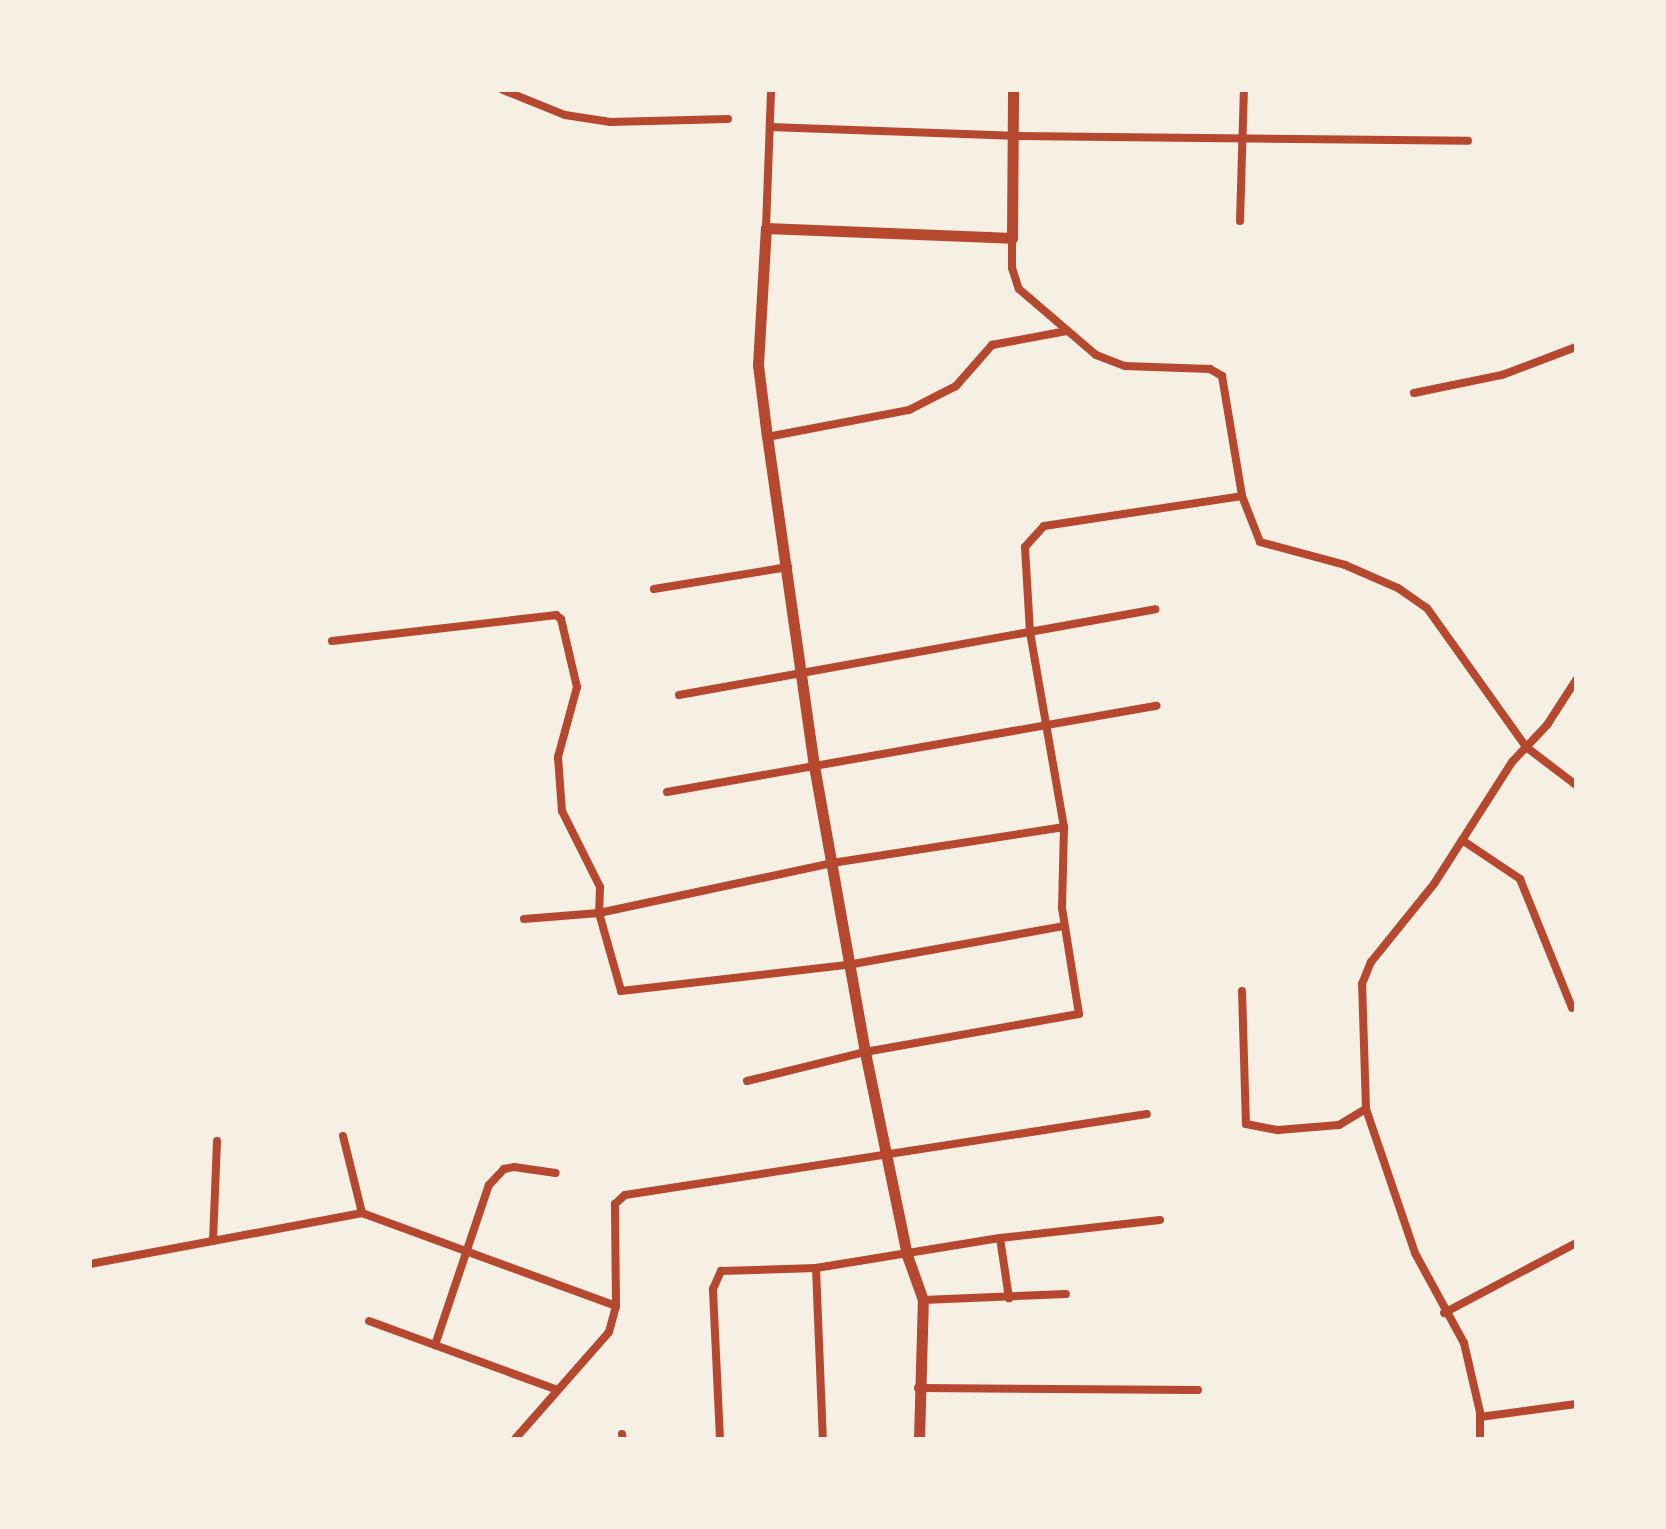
<!DOCTYPE html>
<style>
body{margin:0}
#map{position:relative;width:1666px;height:1529px;overflow:hidden;background:#f6efe4;font-family:Barlow,sans-serif}
div>[style]{position:absolute}
[style*='--x']{left:calc(var(--x)*1px);top:calc(var(--y)*1px);width:calc(var(--w)*1px);rotate:calc(var(--a)*1deg)}
.minor>*{height:8px;margin:-4px;padding:0 4px;transform-origin:4px;border-radius:4px;background:#b5482f}
.tertiary>*{height:11px;margin:-5.5px;padding:0 5.5px;transform-origin:5.5px;border-radius:5.5px;background:#b5482f}
span{translate:-50% -50%;white-space:nowrap;text-align:center;line-height:1.15;-webkit-text-stroke:6px #f6efe4;paint-order:stroke}
.frame{position:absolute;inset:0;border:92px solid #f6efe4;pointer-events:none}
</style>
<div id="map">
<div class="minor">
<div style="--x:503;--y:90;--w:67;--a:22"></div>
<div style="--x:565;--y:115;--w:46;--a:8.8"></div>
<div style="--x:610;--y:122;--w:118;--a:-1.5"></div>
<div style="--x:770;--y:127;--w:242;--a:2.1"></div>
<div style="--x:1012;--y:136;--w:456;--a:0.6"></div>
<div style="--x:1240;--y:221;--w:131;--a:-88.3"></div>
<div style="--x:766;--y:228;--w:138;--a:-87.9"></div>
<div style="--x:1012;--y:238;--w:30;--a:90"></div>
<div style="--x:1012;--y:268;--w:22;--a:72"></div>
<div style="--x:1019;--y:289;--w:101;--a:40.6"></div>
<div style="--x:1096;--y:355;--w:31;--a:21"></div>
<div style="--x:1125;--y:366;--w:85;--a:2"></div>
<div style="--x:1210;--y:369;--w:14;--a:30"></div>
<div style="--x:1222;--y:376;--w:122;--a:80.5"></div>
<div style="--x:1242;--y:496;--w:49;--a:68.6"></div>
<div style="--x:1260;--y:542;--w:88;--a:15.1"></div>
<div style="--x:1345;--y:565;--w:58;--a:23.5"></div>
<div style="--x:1398;--y:588;--w:35;--a:35"></div>
<div style="--x:1427;--y:608;--w:171;--a:54.5"></div>
<div style="--x:1526;--y:747;--w:63;--a:37.2"></div>
<div style="--x:1414;--y:393;--w:90;--a:-11.6"></div>
<div style="--x:1502;--y:375;--w:79;--a:-20.7"></div>
<div style="--x:767;--y:437;--w:145;--a:-10.8"></div>
<div style="--x:909;--y:410;--w:53;--a:-27.1"></div>
<div style="--x:956;--y:386;--w:55;--a:-48.7"></div>
<div style="--x:992;--y:345;--w:76;--a:-10.6"></div>
<div style="--x:654;--y:589;--w:136;--a:-9.3"></div>
<div style="--x:332;--y:641;--w:226;--a:-6.6"></div>
<div style="--x:556;--y:615;--w:6;--a:39"></div>
<div style="--x:561;--y:619;--w:70;--a:76.8"></div>
<div style="--x:577;--y:687;--w:73;--a:105.2"></div>
<div style="--x:558;--y:757;--w:54;--a:85.8"></div>
<div style="--x:562;--y:811;--w:85;--a:63.4"></div>
<div style="--x:600;--y:887;--w:26;--a:92"></div>
<div style="--x:599;--y:913;--w:81;--a:74.2"></div>
<div style="--x:621;--y:991;--w:234;--a:-6.6"></div>
<div style="--x:853;--y:964;--w:215;--a:-10.2"></div>
<div style="--x:679;--y:695;--w:484;--a:-10.2"></div>
<div style="--x:667;--y:792;--w:497;--a:-10"></div>
<div style="--x:1462;--y:840;--w:70;--a:33.9"></div>
<div style="--x:1520;--y:879;--w:139;--a:68"></div>
<div style="--x:524;--y:919;--w:75;--a:-4.6"></div>
<div style="--x:599;--y:913;--w:238;--a:-12.1"></div>
<div style="--x:832;--y:863;--w:235;--a:-8.8"></div>
<div style="--x:1242;--y:991;--w:133;--a:88.3"></div>
<div style="--x:1246;--y:1124;--w:33;--a:11"></div>
<div style="--x:1278;--y:1130;--w:61;--a:-4.7"></div>
<div style="--x:1339;--y:1125;--w:31;--a:-31"></div>
<div style="--x:747;--y:1081;--w:122;--a:-13.8"></div>
<div style="--x:865;--y:1052;--w:217;--a:-10.1"></div>
<div style="--x:1079;--y:1014;--w:107;--a:-99.1"></div>
<div style="--x:1062;--y:908;--w:81;--a:-88.6"></div>
<div style="--x:1064;--y:827;--w:198;--a:-99.9"></div>
<div style="--x:1030;--y:632;--w:85;--a:-93.4"></div>
<div style="--x:1025;--y:547;--w:28;--a:-48"></div>
<div style="--x:1044;--y:526;--w:200;--a:-8.6"></div>
<div style="--x:343;--y:1136;--w:79;--a:76.1"></div>
<div style="--x:1000;--y:1238;--w:61;--a:81.5"></div>
<div style="--x:213;--y:1241;--w:100;--a:-87.7"></div>
<div style="--x:90;--y:1264;--w:277;--a:-10.6"></div>
<div style="--x:362;--y:1213;--w:270;--a:20.1"></div>
<div style="--x:816;--y:1268;--w:171;--a:87.7"></div>
<div style="--x:923;--y:1300;--w:143;--a:-2.4"></div>
<div style="--x:1444;--y:1313;--w:149;--a:-27.9"></div>
<div style="--x:369;--y:1321;--w:201;--a:20.1"></div>
<div style="--x:435;--y:1345;--w:169;--a:-71.4"></div>
<div style="--x:489;--y:1185;--w:22;--a:-47"></div>
<div style="--x:504;--y:1169;--w:10;--a:-11"></div>
<div style="--x:514;--y:1167;--w:42;--a:8.1"></div>
<div style="--x:918;--y:1388;--w:280;--a:0.4"></div>
<div style="--x:1480;--y:1417;--w:97;--a:-7.7"></div>
<div style="--x:622;--y:1434;--w:5;--a:79"></div>
<div style="--x:515;--y:1439;--w:142;--a:-48.7"></div>
<div style="--x:609;--y:1332;--w:27;--a:-75"></div>
<div style="--x:616;--y:1306;--w:102;--a:-90.6"></div>
<div style="--x:615;--y:1204;--w:13;--a:-42"></div>
<div style="--x:625;--y:1195;--w:528;--a:-8.82"></div>
<div style="--x:720;--y:1439;--w:150;--a:-92.7"></div>
<div style="--x:713;--y:1289;--w:20;--a:-66"></div>
<div style="--x:721;--y:1271;--w:95;--a:-1.8"></div>
<div style="--x:816;--y:1268;--w:186;--a:-9.3"></div>
<div style="--x:1000;--y:1238;--w:161;--a:-6.4"></div>
<div style="--x:1480;--y:1439;--w:27;--a:-90"></div>
<div style="--x:1480;--y:1412;--w:71;--a:-103.1"></div>
<div style="--x:1464;--y:1343;--w:102;--a:-118.6"></div>
<div style="--x:1415;--y:1253;--w:152;--a:-108.8"></div>
<div style="--x:1366;--y:1109;--w:125;--a:-91.8"></div>
<div style="--x:1362;--y:984;--w:24;--a:-68"></div>
<div style="--x:1371;--y:962;--w:100;--a:-51.1"></div>
<div style="--x:1434;--y:884;--w:145;--a:-57.4"></div>
<div style="--x:1512;--y:762;--w:51;--a:-46.6"></div>
<div style="--x:1547;--y:725;--w:54;--a:-57.2"></div>
</div>
<div class="tertiary">
<div style="--x:919;--y:1439;--w:139;--a:-88.4"></div>
<div style="--x:923;--y:1300;--w:48;--a:-109.6"></div>
<div style="--x:907;--y:1255;--w:207;--a:-101.7"></div>
<div style="--x:865;--y:1052;--w:291;--a:-100.1"></div>
<div style="--x:814;--y:766;--w:332;--a:-98.1"></div>
<div style="--x:767;--y:437;--w:73;--a:-97.1"></div>
<div style="--x:758;--y:365;--w:137;--a:-86.7"></div>
<div style="--x:766;--y:228;--w:246;--a:2.3"></div>
<div style="--x:1012;--y:238;--w:148;--a:-89.6"></div>
</div>
<div class="frame"></div>
</div>
